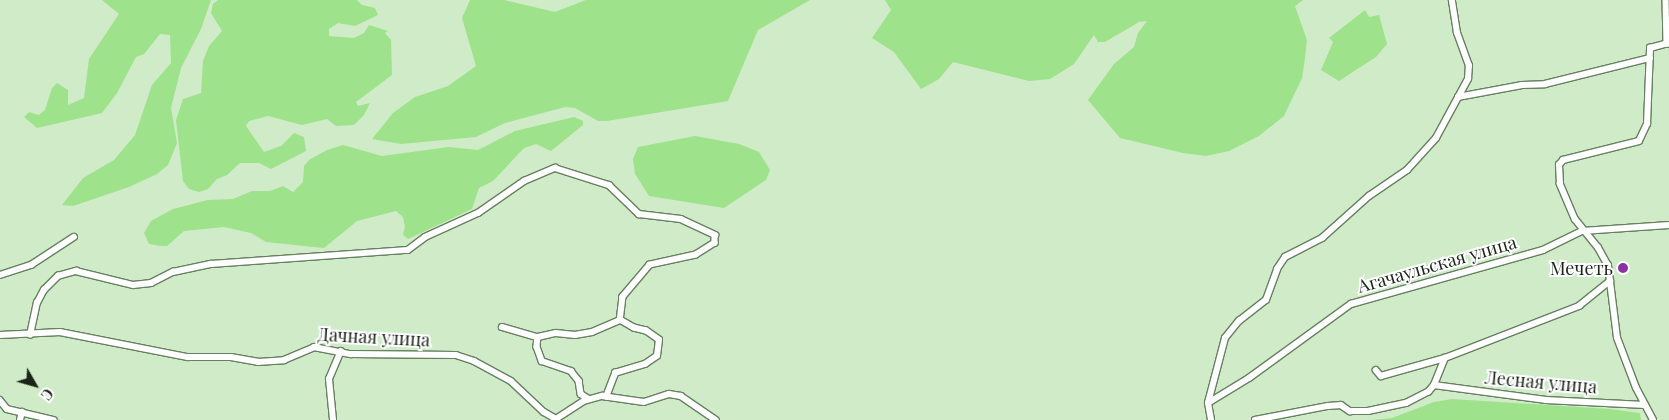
<!DOCTYPE html>
<meta charset="utf-8">
<style>
body{margin:0}
#map{position:relative;width:1669px;height:420px;overflow:hidden;background:#cfebc8;font-family:"Playfair Display",serif}
div>[style]{position:absolute}
[style*='--x']{left:calc(var(--x)*1px);top:calc(var(--y)*1px);width:calc(var(--w)*1px);rotate:calc(var(--a)*1deg)}
.green>*{inset:0;background:#9fe28c}
.roads{filter:drop-shadow(1px 0 #678060) drop-shadow(-1px 0 #678060) drop-shadow(0 1px #678060) drop-shadow(0 -1px #678060)}
.street>*{height:5.5px;margin:-2.75px;padding:0 2.75px;transform-origin:2.75px;border-radius:2.75px;background:#fff}
.dots>*{width:14px;height:14px;translate:-50% -50%;box-sizing:border-box;border:2px solid #fff;border-radius:50%}
span{translate:-50% -50%;white-space:nowrap;text-align:center;line-height:1.15;-webkit-text-stroke:4px #fff;paint-order:stroke}
.street-label{font-size:18px;color:#1a2417}
.poi-label{font-size:18px;color:#1a2417}
.right{translate:-100% -50%;text-align:right}
.north{position:absolute;left:10px;top:360px;width:50px;height:50px;-webkit-text-stroke:4px #fff;paint-order:stroke;rotate:128deg;font-size:14px;font-weight:700;line-height:20px;text-align:center;color:#1a2417}
.north::after{content:'';display:block;margin:auto;width:18px;height:22px;background:#1a2417;clip-path:polygon(50% 0,100% 100%,50% 72%,0 100%)}
</style>
<div id="map">
<div class="green">
<div style="clip-path:polygon(102px 0,211px 0,201px 29px,181px 68px,171px 108px,177px 143px,168px 165px,157px 174px,129px 187px,73px 206px,62px 205px,83px 178px,114px 160px,135px 135px,152px 85px,171px 63px,170px 35px,160px 34px,144px 54px,136px 57px,117px 93px,102px 113px,37px 128px,24px 117px,29px 112px,39px 115px,45px 110px,52px 88px,57px 83px,68px 90px,68px 105px,84px 98px,89px 59px,119px 14px)"></div>
<div style="clip-path:polygon(218px 0,357px 0,362px 5px,375px 8px,378px 15px,355px 26px,338px 23px,329px 29px,329px 36px,354px 38px,364px 33px,369px 25px,388px 31px,385px 33px,391px 40px,392px 75px,356px 102px,358px 106px,370px 103px,364px 115px,354px 125px,336px 126px,327px 119px,302px 125px,268px 116px,249px 121px,246px 126px,264px 152px,281px 146px,294px 133px,304px 137px,306px 151px,271px 169px,259px 163px,240px 163px,227px 175px,217px 179px,208px 189px,199px 192px,189px 189px,183px 181px,176px 120px,183px 99px,201px 93px,203px 61px,209px 46px,222px 31px,211px 13px,213px 4px)"></div>
<div style="clip-path:polygon(470px 0,504px 0,555px 12px,586px 0,810px 0,758px 30px,728px 101px,607px 121px,598px 121px,575px 108px,565px 107px,505px 123px,476px 137px,401px 144px,372px 139px,393px 113px,415px 97px,448px 86px,476px 66px,462px 18px)"></div>
<div style="clip-path:polygon(885px 0,1303px 0,1295px 6px,1307px 40px,1305px 58px,1302px 78px,1284px 116px,1259px 136px,1229px 151px,1206px 156px,1183px 153px,1120px 138px,1088px 100px,1114px 64px,1134px 47px,1138px 33px,1147px 21px,1139px 22px,1105px 42px,1098px 42px,1094px 35px,1074px 64px,1050px 79px,1029px 81px,953px 62px,939px 79px,921px 89px,894px 52px,872px 38px,891px 10px)"></div>
<div style="clip-path:polygon(1365px 10px,1369px 17px,1379px 15px,1387px 44px,1376px 57px,1339px 81px,1321px 70px,1333px 42px,1329px 38px)"></div>
<div style="clip-path:polygon(574px 117px,583px 121px,583px 125px,551px 151px,536px 144px,524px 148px,493px 181px,479px 188px,472px 209px,408px 239px,403px 235px,405px 227px,403px 217px,396px 211px,357px 221px,324px 248px,266px 242px,251px 233px,224px 227px,184px 231px,167px 246px,161px 246px,149px 244px,144px 233px,151px 221px,173px 209px,208px 200px,233px 199px,252px 191px,270px 191px,283px 186px,293px 192px,303px 182px,304px 166px,309px 160px,327px 150px,343px 145px,382px 156px,449px 147px,478px 150px,515px 131px)"></div>
<div style="clip-path:polygon(695px 136px,739px 144px,759px 152px,770px 170px,766px 180px,724px 208px,649px 196px,635px 174px,633px 159px,638px 147px)"></div>
<div style="clip-path:polygon(1452px 399px,1609px 409px,1640px 413px,1641px 420px,1372px 420px,1392px 418px,1434px 402px)"></div>
</div>
<div class="roads">
<div class="street">
<div style="--x:1666;--y:0;--w:44;--a:88.7"></div>
<div style="--x:1458;--y:97;--w:65;--a:-10.6"></div>
<div style="--x:1522;--y:85;--w:23;--a:-2"></div>
<div style="--x:1545;--y:84;--w:108;--a:-13.9"></div>
<div style="--x:0;--y:275;--w:33;--a:-18"></div>
<div style="--x:31;--y:265;--w:51;--a:-33.1"></div>
<div style="--x:502;--y:327;--w:37;--a:16"></div>
<div style="--x:538;--y:337;--w:10;--a:96"></div>
<div style="--x:537;--y:347;--w:15;--a:70"></div>
<div style="--x:542;--y:361;--w:31;--a:19"></div>
<div style="--x:571;--y:371;--w:13;--a:51"></div>
<div style="--x:579;--y:381;--w:13;--a:81"></div>
<div style="--x:581;--y:394;--w:9;--a:32"></div>
<div style="--x:0;--y:335;--w:60;--a:-2.9"></div>
<div style="--x:60;--y:332;--w:130;--a:11.1"></div>
<div style="--x:188;--y:357;--w:43;--a:0"></div>
<div style="--x:231;--y:357;--w:27;--a:10"></div>
<div style="--x:258;--y:362;--w:26;--a:-4"></div>
<div style="--x:284;--y:360;--w:33;--a:-23"></div>
<div style="--x:314;--y:347;--w:38;--a:11"></div>
<div style="--x:351;--y:354;--w:105;--a:0.5"></div>
<div style="--x:456;--y:355;--w:19;--a:18"></div>
<div style="--x:474;--y:361;--w:42;--a:28.4"></div>
<div style="--x:511;--y:381;--w:45;--a:43.2"></div>
<div style="--x:544;--y:412;--w:14;--a:30"></div>
<div style="--x:556;--y:419;--w:33;--a:-33"></div>
<div style="--x:584;--y:401;--w:19;--a:-16"></div>
<div style="--x:602;--y:396;--w:42;--a:8.1"></div>
<div style="--x:644;--y:402;--w:26;--a:-18"></div>
<div style="--x:669;--y:394;--w:12;--a:9"></div>
<div style="--x:681;--y:396;--w:42;--a:34.4"></div>
<div style="--x:30;--y:335;--w:33;--a:-78"></div>
<div style="--x:37;--y:303;--w:15;--a:-62"></div>
<div style="--x:44;--y:290;--w:20;--a:-45"></div>
<div style="--x:58;--y:276;--w:19;--a:-16"></div>
<div style="--x:76;--y:271;--w:59;--a:13.8"></div>
<div style="--x:133;--y:285;--w:18;--a:-6"></div>
<div style="--x:151;--y:283;--w:25;--a:-27"></div>
<div style="--x:173;--y:272;--w:39;--a:-12"></div>
<div style="--x:211;--y:264;--w:197;--a:-4.1"></div>
<div style="--x:408;--y:250;--w:21;--a:-37"></div>
<div style="--x:425;--y:237;--w:58;--a:-24.4"></div>
<div style="--x:478;--y:213;--w:56;--a:-34.8"></div>
<div style="--x:524;--y:181;--w:34;--a:-23"></div>
<div style="--x:555;--y:168;--w:57;--a:17.5"></div>
<div style="--x:609;--y:185;--w:42;--a:44"></div>
<div style="--x:639;--y:214;--w:42;--a:6.8"></div>
<div style="--x:681;--y:219;--w:38;--a:25"></div>
<div style="--x:715;--y:235;--w:8;--a:90"></div>
<div style="--x:715;--y:243;--w:22;--a:148"></div>
<div style="--x:696;--y:255;--w:47;--a:167.7"></div>
<div style="--x:650;--y:265;--w:42;--a:130.2"></div>
<div style="--x:623;--y:297;--w:23;--a:97"></div>
<div style="--x:538;--y:337;--w:18;--a:-13"></div>
<div style="--x:556;--y:333;--w:19;--a:6"></div>
<div style="--x:575;--y:335;--w:17;--a:-10"></div>
<div style="--x:592;--y:332;--w:30;--a:-23"></div>
<div style="--x:1376;--y:370;--w:8;--a:50"></div>
<div style="--x:1381;--y:376;--w:66;--a:-15.7"></div>
<div style="--x:1434;--y:385;--w:113;--a:7.6"></div>
<div style="--x:1546;--y:400;--w:99;--a:2.9"></div>
<div style="--x:606;--y:397;--w:26;--a:-69"></div>
<div style="--x:615;--y:373;--w:31;--a:-17"></div>
<div style="--x:645;--y:364;--w:14;--a:-34"></div>
<div style="--x:657;--y:356;--w:16;--a:-83"></div>
<div style="--x:659;--y:340;--w:16;--a:-145"></div>
<div style="--x:646;--y:331;--w:12;--a:-166"></div>
<div style="--x:634;--y:328;--w:16;--a:-150"></div>
<div style="--x:0;--y:400;--w:11;--a:52"></div>
<div style="--x:7;--y:409;--w:48;--a:13.2"></div>
<div style="--x:1208;--y:403;--w:67;--a:-75.3"></div>
<div style="--x:1225;--y:338;--w:22;--a:-51"></div>
<div style="--x:1239;--y:321;--w:34;--a:-38"></div>
<div style="--x:1266;--y:300;--w:33;--a:-70"></div>
<div style="--x:1277;--y:269;--w:14;--a:-56"></div>
<div style="--x:1285;--y:257;--w:42;--a:-27.2"></div>
<div style="--x:1322;--y:238;--w:63;--a:-41.8"></div>
<div style="--x:1369;--y:196;--w:46;--a:-34.4"></div>
<div style="--x:1407;--y:170;--w:43;--a:-47.8"></div>
<div style="--x:1436;--y:138;--w:67;--a:-61.5"></div>
<div style="--x:1468;--y:79;--w:13;--a:-86"></div>
<div style="--x:1469;--y:66;--w:35;--a:-110"></div>
<div style="--x:1457;--y:33;--w:33;--a:-99"></div>
<div style="--x:20;--y:420;--w:8;--a:-76"></div>
<div style="--x:333;--y:420;--w:41;--a:-95.6"></div>
<div style="--x:329;--y:379;--w:30;--a:-67"></div>
<div style="--x:1211;--y:420;--w:17;--a:-100"></div>
<div style="--x:1208;--y:403;--w:48;--a:-31.4"></div>
<div style="--x:1249;--y:378;--w:126;--a:-36"></div>
<div style="--x:1351;--y:304;--w:199;--a:-15.7"></div>
<div style="--x:1543;--y:250;--w:43;--a:-26"></div>
<div style="--x:1582;--y:231;--w:87;--a:-3.9"></div>
<div style="--x:1255;--y:420;--w:74;--a:-10.9"></div>
<div style="--x:1328;--y:406;--w:13;--a:-4"></div>
<div style="--x:1341;--y:405;--w:11;--a:34"></div>
<div style="--x:1350;--y:411;--w:18;--a:0"></div>
<div style="--x:1368;--y:411;--w:39;--a:-12"></div>
<div style="--x:1406;--y:403;--w:25;--a:-27"></div>
<div style="--x:1428;--y:392;--w:9;--a:-49"></div>
<div style="--x:1434;--y:385;--w:29;--a:-68"></div>
<div style="--x:1445;--y:358;--w:144;--a:-21.2"></div>
<div style="--x:1579;--y:306;--w:40;--a:-39"></div>
<div style="--x:1653;--y:420;--w:36;--a:-118"></div>
<div style="--x:1636;--y:388;--w:53;--a:-110.8"></div>
<div style="--x:1617;--y:338;--w:73;--a:-97.1"></div>
<div style="--x:1608;--y:266;--w:21;--a:-119"></div>
<div style="--x:1598;--y:248;--w:36;--a:-129"></div>
<div style="--x:1575;--y:220;--w:39;--a:-113"></div>
<div style="--x:1560;--y:184;--w:19;--a:-93"></div>
<div style="--x:1559;--y:165;--w:6;--a:-51"></div>
<div style="--x:1563;--y:160;--w:78;--a:-14"></div>
<div style="--x:1639;--y:141;--w:19;--a:-65"></div>
<div style="--x:1647;--y:124;--w:76;--a:-87.7"></div>
<div style="--x:1650;--y:48;--w:20;--a:-15"></div>
</div>
</div>
<div class="dots">
<div style="left:1623px;top:268px;background:#8a329f"></div>
</div>
<div class="street-label">
<span style="left:1437px;top:264px;rotate:-16deg">Агачаульская улица</span>
<span style="left:374px;top:337px;rotate:3deg">Дачная улица</span>
<span style="left:1541px;top:382px;rotate:5deg">Лесная улица</span>
</div>
<div class="poi-label">
<span class="right" style="left:1613px;top:268px">Мечеть</span>
</div>
<div class="north">С</div>
</div>
